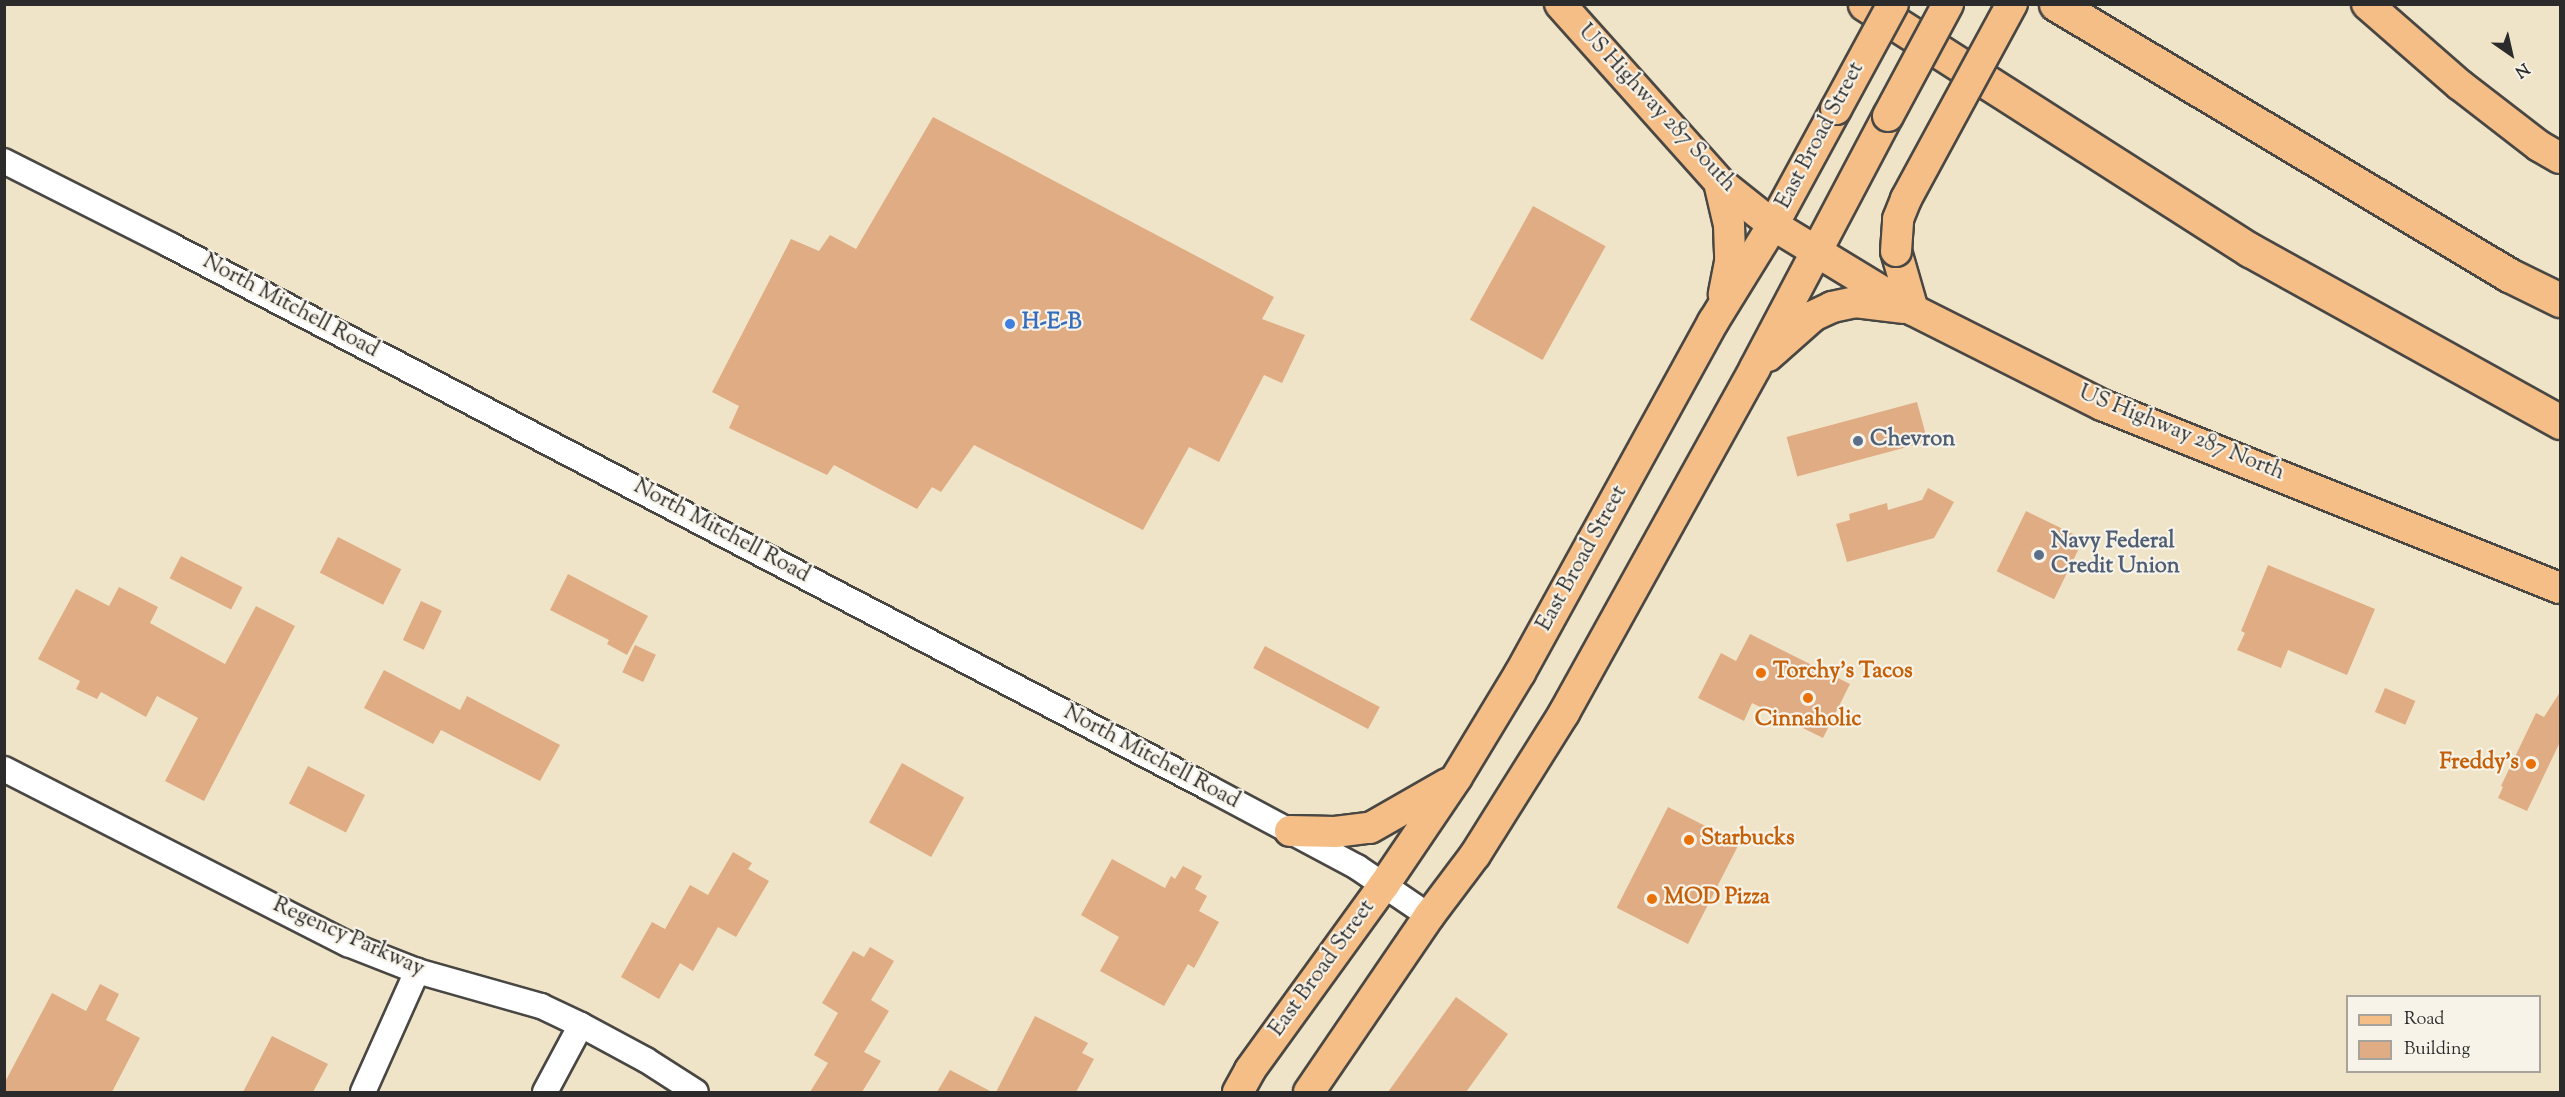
<!DOCTYPE html>
<style>
body{margin:0}
#map{position:relative;width:2565px;height:1097px;overflow:hidden;background:#f0e4c8;font-family:"Sorts Mill Goudy",serif}
div>[style]{position:absolute}
[style*='--x']{left:calc(var(--x)*1px);top:calc(var(--y)*1px);width:calc(var(--w)*1px);rotate:calc(var(--a)*1deg)}
.building>*{inset:0;background:#dfac84;transform-origin:0 0}
.roads{filter:drop-shadow(2px 0 #494743) drop-shadow(-2px 0 #494743) drop-shadow(0 2px #494743) drop-shadow(0 -2px #494743)}
.minor>*{height:24px;margin:-12px;padding:0 12px;transform-origin:12px;border-radius:12px;background:#fff}
.major>*{height:30px;margin:-15px;padding:0 15px;transform-origin:15px;border-radius:15px;background:#f6be87}
.highway>*{height:33px;margin:-16.5px;padding:0 16.5px;transform-origin:16.5px;border-radius:16.5px;background:#f6be87}
.bridges{filter:drop-shadow(2px 0 #494743) drop-shadow(-2px 0 #494743) drop-shadow(0 2px #494743) drop-shadow(0 -2px #494743)}
.major-bridge>*{height:30px;margin:-15px;padding:0 15px;transform-origin:15px;border-radius:15px;background:#f6be87}
.dots>*{width:16px;height:16px;translate:-50% -50%;box-sizing:border-box;border:3px solid #f7f3e8;border-radius:50%}
span{translate:-50% -50%;white-space:nowrap;text-align:center;line-height:1.15;-webkit-text-stroke:4.5px #f7f3e8;paint-order:stroke}
.street-label{font-size:22px;color:#2b2b2b}
.shop-label{font-size:22px;color:#366cbe;font-weight:700}
.left{translate:0 -50%;text-align:left}
.service-label{font-size:22px;color:#4e5e75;font-weight:700}
.food-label{font-size:22px;color:#c56008;font-weight:700}
.right{translate:-100% -50%;text-align:right}
.frame{position:absolute;inset:0;border:6px solid #2b2b2b;pointer-events:none}
.legend{position:absolute;left:2346px;top:995px;width:195px;height:78px;box-sizing:border-box;background:#f7f3e8;border:2px solid #a5a39c;margin:0;padding:8px 10px;list-style:none;font-size:18px;color:#2b2b2b}
.legend li{display:flex;align-items:center;gap:12px;height:30px}
.legend b{width:30px;border:2px solid #a5a39c}
.north{position:absolute;left:2481px;top:24px;width:60px;height:60px;-webkit-text-stroke:4px #f7f3e8;paint-order:stroke;rotate:146deg;font-size:16px;font-weight:700;line-height:24px;text-align:center;color:#2b2b2b}
.north::after{content:'';display:block;margin:auto;width:21px;height:27px;background:#2b2b2b;clip-path:polygon(50% 0,100% 100%,50% 72%,0 100%)}
</style>
<div id="map">
<div class="building">
<div style="clip-path:polygon(933px 117px,1274px 297px,1262px 319px,1305px 335px,1282px 383px,1264px 375px,1219px 462px,1189px 447px,1143px 530px,974px 445px,941px 492px,932px 487px,917px 509px,834px 465px,827px 475px,729px 428px,739px 406px,712px 392px,791px 239px,819px 251px,830px 235px,856px 249px)"></div>
<div style="left:1533px;top:206px;width:83px;height:130px;rotate:29deg"></div>
<div style="left:1917px;top:402px;width:41px;height:135px;rotate:75deg"></div>
<div style="clip-path:polygon(1928px 488px,1954px 502px,1934px 538px,1847px 562px,1836px 524px,1850px 520px,1849px 514px,1887px 503px,1888px 510px,1922px 500px)"></div>
<div style="left:2026px;top:511px;width:64px;height:67px;rotate:26deg"></div>
<div style="left:338px;top:537px;width:71px;height:40px;rotate:27deg"></div>
<div style="left:181px;top:556px;width:69px;height:25px;rotate:27deg"></div>
<div style="clip-path:polygon(2268px 565px,2375px 609px,2347px 675px,2288px 650px,2281px 668px,2237px 650px,2245px 633px,2241px 631px)"></div>
<div style="clip-path:polygon(568px 574px,648px 616px,627px 655px,607px 644px,609px 640px,550px 610px)"></div>
<div style="clip-path:polygon(119px 587px,158px 607px,150px 623px,225px 664px,256px 606px,295px 626px,204px 801px,165px 781px,198px 718px,157px 696px,146px 717px,101px 692px,97px 699px,76px 689px,80px 681px,38px 659px,76px 589px,109px 606px)"></div>
<div style="left:421px;top:601px;width:23px;height:43px;rotate:25deg"></div>
<div style="clip-path:polygon(1750px 634px,1850px 684px,1823px 738px,1752px 703px,1744px 721px,1698px 698px,1721px 653px,1736px 661px)"></div>
<div style="left:635px;top:645px;width:23px;height:30px;rotate:25deg"></div>
<div style="left:1265px;top:646px;width:130px;height:25px;rotate:28deg"></div>
<div style="clip-path:polygon(384px 670px,460px 710px,467px 696px,560px 745px,540px 781px,441px 730px,433px 744px,364px 708px)"></div>
<div style="left:2385px;top:688px;width:33px;height:26px;rotate:23deg"></div>
<div style="clip-path:polygon(2560px 692px,2560px 742px,2527px 811px,2498px 798px,2503px 787px,2501px 786px,2536px 713px,2544px 717px)"></div>
<div style="left:902px;top:763px;width:71px;height:68px;rotate:29deg"></div>
<div style="left:308px;top:766px;width:64px;height:42px;rotate:27deg"></div>
<div style="left:1668px;top:807px;width:80px;height:113px;rotate:27deg"></div>
<div style="clip-path:polygon(733px 852px,752px 863px,748px 869px,769px 881px,736px 937px,718px 927px,693px 971px,680px 963px,659px 999px,621px 977px,652px 922px,665px 929px,690px 885px,708px 895px)"></div>
<div style="clip-path:polygon(1112px 859px,1165px 888px,1171px 876px,1175px 879px,1183px 866px,1202px 876px,1195px 889px,1207px 896px,1199px 911px,1219px 922px,1194px 968px,1188px 964px,1164px 1006px,1100px 971px,1119px 937px,1081px 915px)"></div>
<div style="clip-path:polygon(870px 947px,894px 961px,871px 1000px,889px 1011px,864px 1052px,881px 1061px,862px 1092px,810px 1092px,828px 1063px,814px 1055px,838px 1013px,822px 1003px,853px 951px,864px 957px)"></div>
<div style="clip-path:polygon(100px 984px,119px 994px,106px 1020px,140px 1038px,112px 1092px,4px 1092px,4px 1084px,52px 993px,86px 1011px)"></div>
<div style="clip-path:polygon(1456px 997px,1508px 1034px,1466px 1092px,1388px 1092px)"></div>
<div style="clip-path:polygon(1035px 1016px,1088px 1043px,1082px 1053px,1094px 1059px,1076px 1092px,996px 1092px)"></div>
<div style="clip-path:polygon(272px 1036px,328px 1064px,313px 1092px,243px 1092px)"></div>
<div style="clip-path:polygon(950px 1070px,992px 1092px,937px 1092px)"></div>
</div>
<div class="roads">
<div class="minor">
<div style="--x:4;--y:161;--w:186;--a:26.8"></div>
<div style="--x:170;--y:245;--w:1172;--a:27.59"></div>
<div style="--x:1209;--y:788;--w:168;--a:28.1"></div>
<div style="--x:1357;--y:867;--w:87;--a:34.2"></div>
<div style="--x:4;--y:769;--w:386;--a:27"></div>
<div style="--x:348;--y:944;--w:74;--a:21.4"></div>
<div style="--x:417;--y:971;--w:129;--a:15.8"></div>
<div style="--x:541;--y:1006;--w:44;--a:25.4"></div>
<div style="--x:581;--y:1025;--w:74;--a:28.3"></div>
<div style="--x:646;--y:1060;--w:59;--a:32.6"></div>
<div style="--x:363;--y:1092;--w:133;--a:-65.9"></div>
<div style="--x:545;--y:1092;--w:76;--a:-61.8"></div>
</div>
<div class="major">
<div style="--x:1560;--y:4;--w:239;--a:48.2"></div>
<div style="--x:1719;--y:182;--w:69;--a:38.5"></div>
<div style="--x:1773;--y:225;--w:164;--a:31.3"></div>
<div style="--x:1913;--y:310;--w:212;--a:26.7"></div>
<div style="--x:2102;--y:405;--w:493;--a:21.8"></div>
<div style="--x:2367;--y:4;--w:123;--a:41.1"></div>
<div style="--x:2460;--y:85;--w:100;--a:37.7"></div>
<div style="--x:2539;--y:146;--w:24;--a:30"></div>
<div style="--x:1719;--y:182;--w:44;--a:76.9"></div>
<div style="--x:1729;--y:225;--w:37;--a:88"></div>
<div style="--x:1730;--y:262;--w:33;--a:101"></div>
<div style="--x:1896;--y:251;--w:61;--a:73.9"></div>
<div style="--x:1768;--y:356;--w:60;--a:-41.6"></div>
<div style="--x:1813;--y:316;--w:21;--a:-25"></div>
<div style="--x:1832;--y:307;--w:24;--a:-12"></div>
<div style="--x:1855;--y:302;--w:48;--a:7.1"></div>
<div style="--x:1290;--y:831;--w:45;--a:1.3"></div>
<div style="--x:1335;--y:832;--w:35;--a:-7"></div>
<div style="--x:1370;--y:828;--w:89;--a:-29.7"></div>
<div style="--x:1238;--y:1092;--w:25;--a:-61"></div>
<div style="--x:1250;--y:1070;--w:228;--a:-54.1"></div>
<div style="--x:1384;--y:885;--w:130;--a:-55.9"></div>
<div style="--x:1457;--y:777;--w:122;--a:-58.8"></div>
<div style="--x:1520;--y:673;--w:401;--a:-61.2"></div>
<div style="--x:1713;--y:322;--w:114;--a:-58.3"></div>
<div style="--x:1773;--y:225;--w:132;--a:-61.5"></div>
<div style="--x:1309;--y:1092;--w:213;--a:-55.7"></div>
<div style="--x:1429;--y:916;--w:76;--a:-53"></div>
<div style="--x:1475;--y:855;--w:168;--a:-57.9"></div>
<div style="--x:1564;--y:713;--w:394;--a:-61"></div>
<div style="--x:1755;--y:368;--w:285;--a:-62.2"></div>
</div>
<div class="highway">
<div style="--x:1865;--y:4;--w:457;--a:32.6"></div>
<div style="--x:2250;--y:250;--w:355;--a:29"></div>
<div style="--x:2056;--y:4;--w:528;--a:30.89"></div>
<div style="--x:2509;--y:275;--w:57;--a:26.1"></div>
</div>
</div>
<div class="bridges">
<div class="major-bridge">
<div style="--x:1836;--y:109;--w:119;--a:-61.5"></div>
<div style="--x:1888;--y:116;--w:127;--a:-61.8"></div>
<div style="--x:1896;--y:251;--w:32;--a:-86"></div>
<div style="--x:1898;--y:219;--w:22;--a:-68"></div>
<div style="--x:1906;--y:199;--w:222;--a:-61.5"></div>
</div>
</div>
<div class="dots">
<div style="left:1010px;top:324px;background:#3f7fe0"></div>
<div style="left:1858px;top:441px;background:#5c6f8a"></div>
<div style="left:2039px;top:555px;background:#5c6f8a"></div>
<div style="left:1761px;top:673px;background:#e8710a"></div>
<div style="left:1808px;top:698px;background:#e8710a"></div>
<div style="left:2531px;top:764px;background:#e8710a"></div>
<div style="left:1689px;top:840px;background:#e8710a"></div>
<div style="left:1652px;top:899px;background:#e8710a"></div>
</div>
<div class="street-label">
<span style="left:1656px;top:109px;rotate:47deg">US Highway 287 South</span>
<span style="left:1821px;top:136px;rotate:-62deg">East Broad Street</span>
<span style="left:290px;top:307px;rotate:28deg">North Mitchell Road</span>
<span style="left:2181px;top:434px;rotate:22deg">US Highway 287 North</span>
<span style="left:721px;top:532px;rotate:28deg">North Mitchell Road</span>
<span style="left:1583px;top:559px;rotate:-61deg">East Broad Street</span>
<span style="left:1151px;top:758px;rotate:28deg">North Mitchell Road</span>
<span style="left:348px;top:938px;rotate:24deg">Regency Parkway</span>
<span style="left:1323px;top:969px;rotate:-54deg">East Broad Street</span>
</div>
<div class="shop-label">
<span class="left" style="left:1022px;top:324px">H-E-B</span>
</div>
<div class="service-label">
<span class="left" style="left:1870px;top:441px">Chevron</span>
<span class="left" style="left:2051px;top:555px">Navy Federal<br>Credit Union</span>
</div>
<div class="food-label">
<span class="left" style="left:1773px;top:673px">Torchy's Tacos</span>
<span style="left:1808px;top:721px">Cinnaholic</span>
<span class="right" style="left:2519px;top:764px">Freddy's</span>
<span class="left" style="left:1701px;top:840px">Starbucks</span>
<span class="left" style="left:1664px;top:899px">MOD Pizza</span>
</div>
<div class="frame"></div>
<ul class="legend">
<li><b style="height:8px;background:#f6be87"></b>Road</li>
<li><b style="height:16px;background:#dfac84"></b>Building</li>
</ul>
<div class="north">N</div>
</div>
